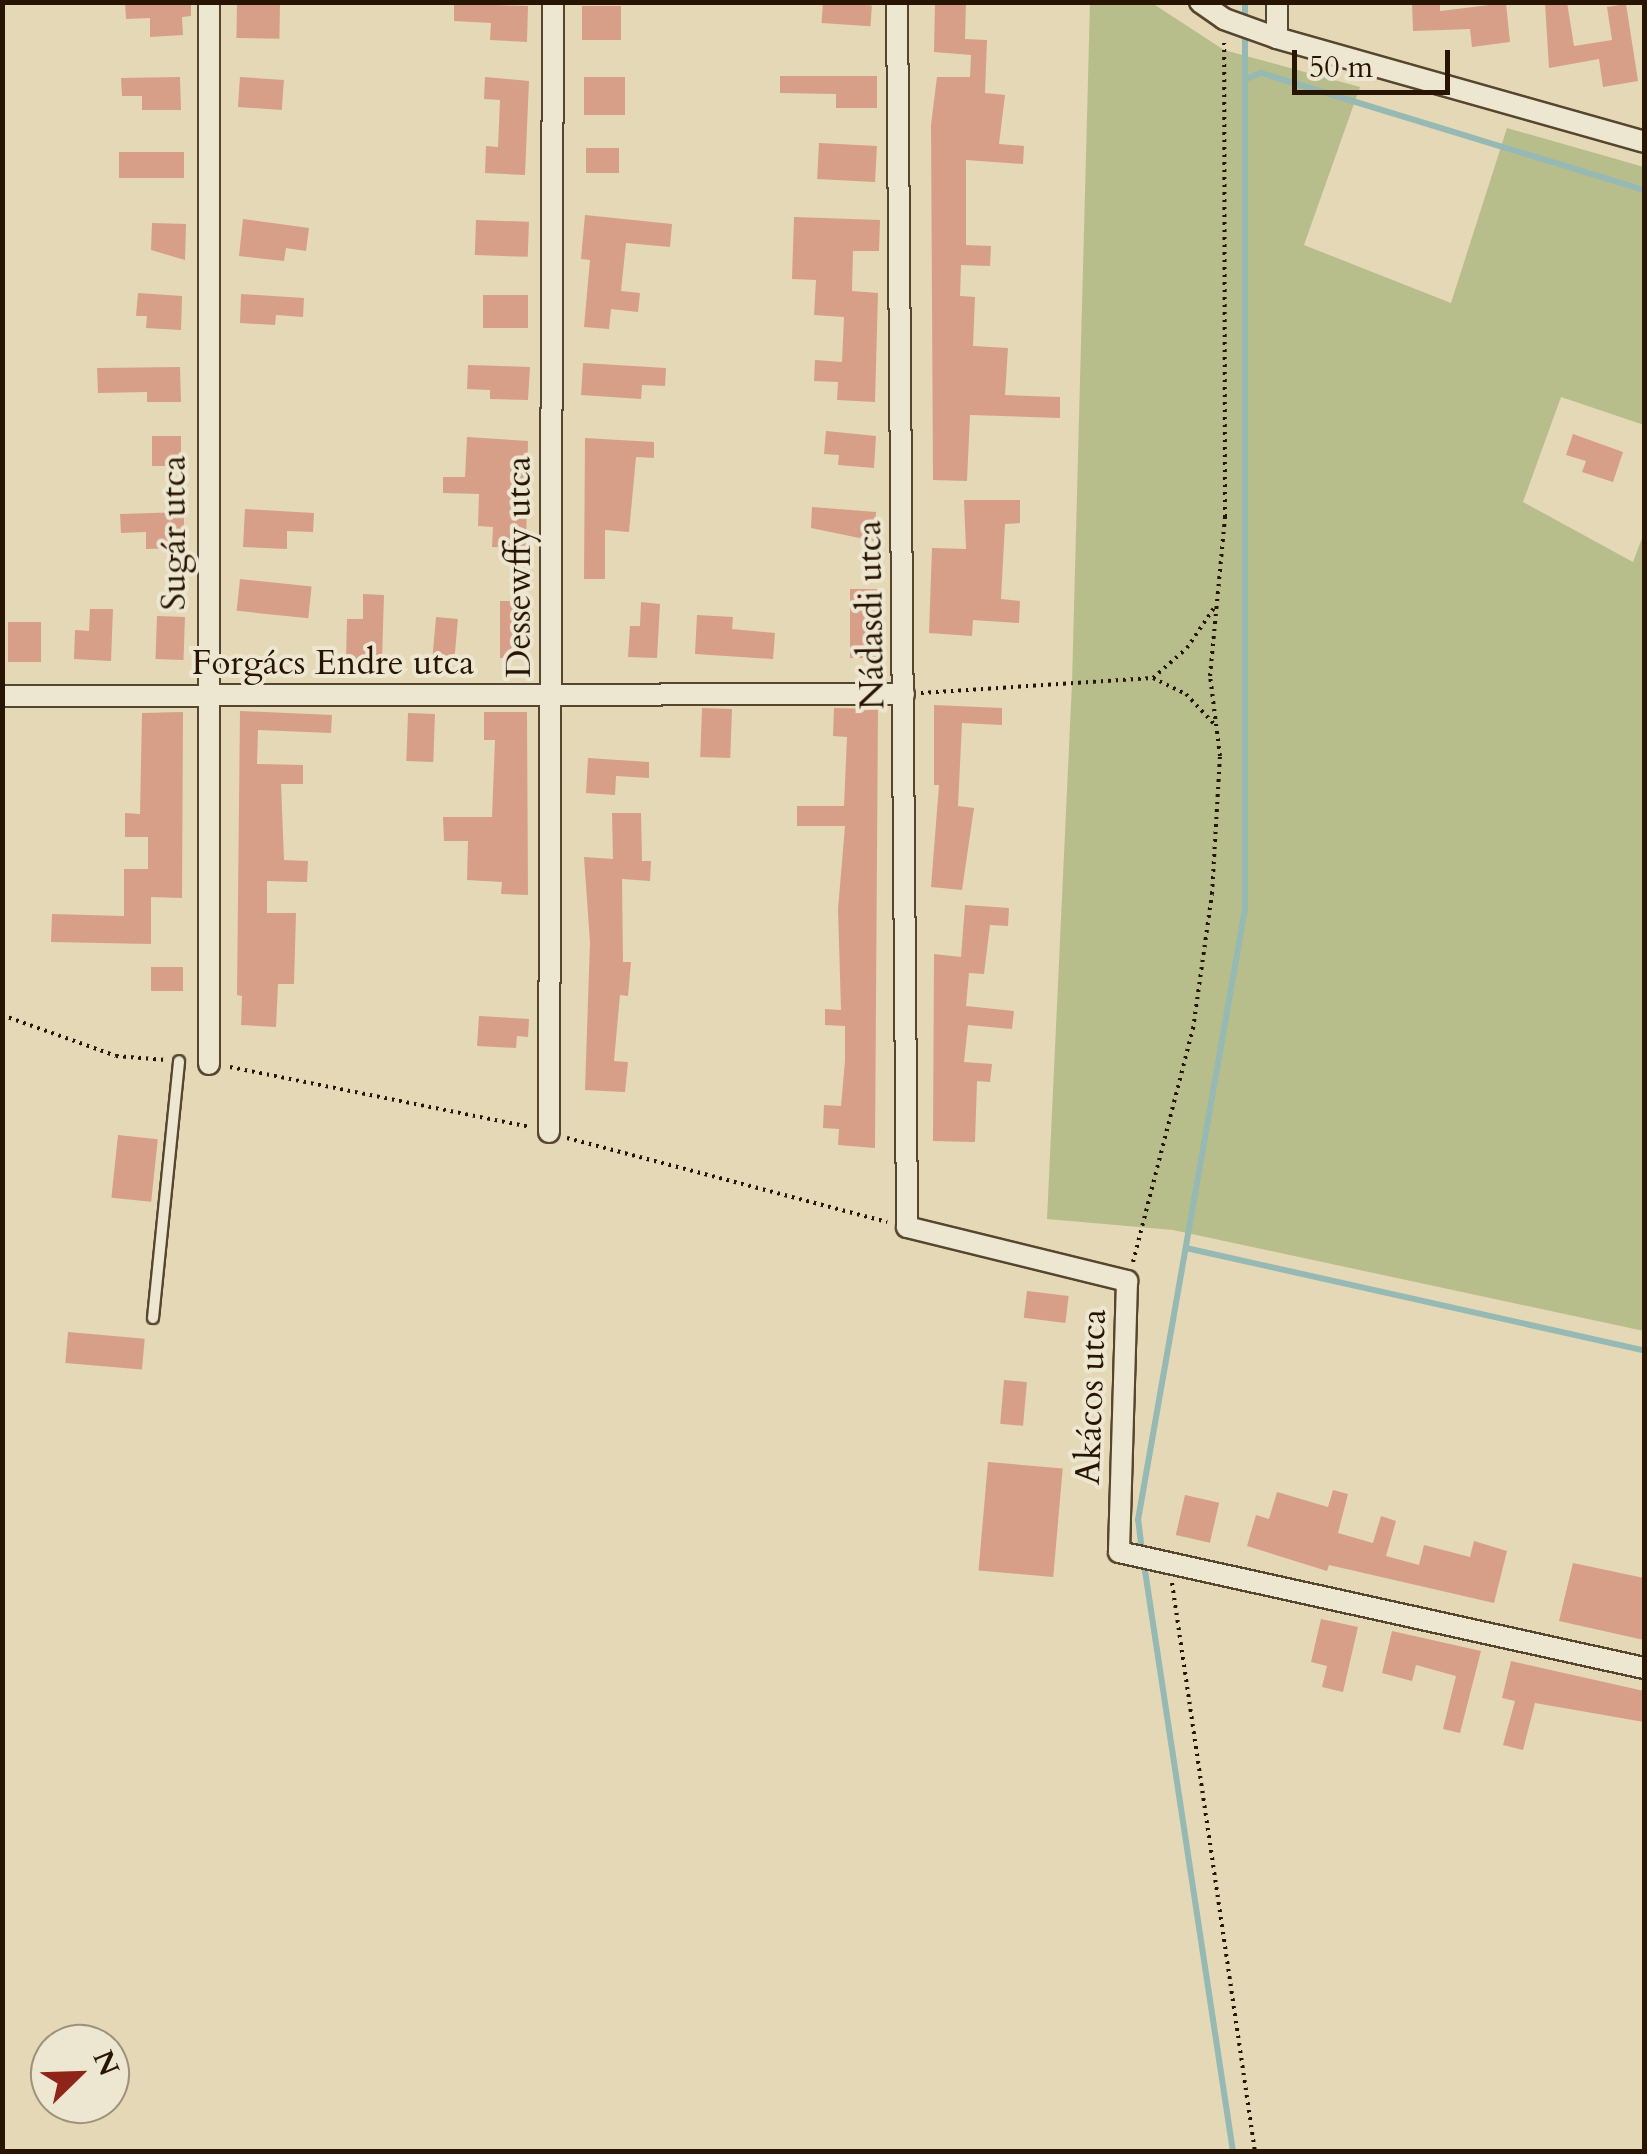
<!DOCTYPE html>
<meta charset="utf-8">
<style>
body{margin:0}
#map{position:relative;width:1647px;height:2154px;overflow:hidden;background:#e4d8b6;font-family:Cardo,serif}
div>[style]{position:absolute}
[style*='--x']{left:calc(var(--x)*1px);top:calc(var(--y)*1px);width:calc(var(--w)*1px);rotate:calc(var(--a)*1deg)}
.green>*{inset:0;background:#b8be8b}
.stream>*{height:6px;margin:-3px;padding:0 3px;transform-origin:3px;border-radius:3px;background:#96b9b4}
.building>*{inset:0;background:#d79f88;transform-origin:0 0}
.path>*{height:4px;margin-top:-2px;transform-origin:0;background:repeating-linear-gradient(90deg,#281501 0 2.5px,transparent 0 7.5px)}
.roads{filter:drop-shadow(2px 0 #57462e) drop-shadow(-2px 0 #57462e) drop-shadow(0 2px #57462e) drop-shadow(0 -2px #57462e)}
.service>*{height:10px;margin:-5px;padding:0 5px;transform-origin:5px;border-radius:5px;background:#ede6d0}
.minor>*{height:20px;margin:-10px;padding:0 10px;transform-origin:10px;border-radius:10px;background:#ede6d0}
span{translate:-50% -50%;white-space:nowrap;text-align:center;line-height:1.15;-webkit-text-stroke:8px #ede6d0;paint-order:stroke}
.street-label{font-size:35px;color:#281501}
.frame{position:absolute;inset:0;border:5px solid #281501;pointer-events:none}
.north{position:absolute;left:30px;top:2024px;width:100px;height:100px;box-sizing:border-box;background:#ede6d0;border:2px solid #9e927d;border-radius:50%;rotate:67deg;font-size:28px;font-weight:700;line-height:40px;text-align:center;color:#281501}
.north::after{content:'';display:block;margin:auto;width:35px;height:45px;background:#8f2418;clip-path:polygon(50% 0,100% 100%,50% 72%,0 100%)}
.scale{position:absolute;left:1292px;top:50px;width:158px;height:45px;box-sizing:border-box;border:5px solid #281501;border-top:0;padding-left:12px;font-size:30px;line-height:35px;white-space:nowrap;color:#281501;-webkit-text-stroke:8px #ede6d0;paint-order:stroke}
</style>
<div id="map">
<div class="green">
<div style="clip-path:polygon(1090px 3px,1152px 3px,1224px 50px,1360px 87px,1304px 245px,1451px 303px,1507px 128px,1644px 167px,1644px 425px,1561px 397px,1523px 502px,1633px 562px,1644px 533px,1644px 1331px,1173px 1230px,1047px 1219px,1072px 683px)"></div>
</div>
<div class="stream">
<div style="--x:1246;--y:79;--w:16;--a:-22"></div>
<div style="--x:1261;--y:73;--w:400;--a:17"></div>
<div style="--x:1186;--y:1248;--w:469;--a:12.6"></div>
<div style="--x:1142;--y:1551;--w:31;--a:-97"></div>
<div style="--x:1138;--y:1520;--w:620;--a:-80.07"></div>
<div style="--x:1245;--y:909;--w:907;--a:-90"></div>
<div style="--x:1144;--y:1564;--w:595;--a:81.39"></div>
</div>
<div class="building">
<div style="clip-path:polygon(125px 2px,191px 2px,191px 16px,182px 17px,183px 35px,150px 37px,150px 18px,126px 19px)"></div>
<div style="left:823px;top:2px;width:49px;height:21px;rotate:4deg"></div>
<div style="clip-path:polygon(935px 2px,966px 2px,965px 39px,987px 40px,985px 93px,1005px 95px,999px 144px,1024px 146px,1023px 164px,966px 160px,966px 245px,991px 246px,990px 266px,961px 265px,960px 296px,975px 297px,973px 346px,1008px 348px,1005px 395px,1060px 397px,1060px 418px,970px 415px,967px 481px,933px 480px,931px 125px,937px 77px,970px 77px,971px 55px,934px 52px)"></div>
<div style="clip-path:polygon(1412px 2px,1440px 2px,1440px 11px,1506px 3px,1510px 42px,1472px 47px,1470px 29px,1413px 31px)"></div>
<div style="clip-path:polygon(1545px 2px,1567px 2px,1574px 46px,1612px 40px,1607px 7px,1626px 4px,1638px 81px,1603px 87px,1599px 59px,1549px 68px)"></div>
<div style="left:237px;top:4px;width:43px;height:34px;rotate:1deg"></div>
<div style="clip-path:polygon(454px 4px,528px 6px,527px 42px,490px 40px,491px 23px,454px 21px)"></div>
<div style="left:582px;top:6px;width:39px;height:34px"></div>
<div style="clip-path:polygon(780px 76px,877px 76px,877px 108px,836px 108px,836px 94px,780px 93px)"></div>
<div style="clip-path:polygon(180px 77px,181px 110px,142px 110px,142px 96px,122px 96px,121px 78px)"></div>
<div style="left:240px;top:77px;width:44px;height:30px;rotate:4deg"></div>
<div style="clip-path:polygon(485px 77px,529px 81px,525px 175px,485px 173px,486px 146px,498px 147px,500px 100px,484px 99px)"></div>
<div style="left:584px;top:77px;width:41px;height:38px"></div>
<div style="left:819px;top:143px;width:58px;height:36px;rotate:3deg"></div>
<div style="left:586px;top:148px;width:33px;height:25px"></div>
<div style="left:184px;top:152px;width:26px;height:65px;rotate:90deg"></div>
<div style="clip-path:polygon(585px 215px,672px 224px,670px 247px,626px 243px,621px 291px,640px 293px,638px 312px,611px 309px,609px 329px,584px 327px,590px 260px,581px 259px)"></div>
<div style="clip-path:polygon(794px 217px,880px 220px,879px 251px,853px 251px,852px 291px,878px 293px,875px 402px,837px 400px,838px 382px,814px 381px,815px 360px,842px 362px,844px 317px,814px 315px,816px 280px,792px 279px)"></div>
<div style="clip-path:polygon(243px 219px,309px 228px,306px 251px,286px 248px,284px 261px,239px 256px)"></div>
<div style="left:476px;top:220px;width:53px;height:35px;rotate:2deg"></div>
<div style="clip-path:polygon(152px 223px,186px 224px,185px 260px,151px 250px)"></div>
<div style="clip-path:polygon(138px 293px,182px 296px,181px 330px,146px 328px,147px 316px,136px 316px)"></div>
<div style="clip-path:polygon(241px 294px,304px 298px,303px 317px,276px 315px,275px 325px,240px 323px)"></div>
<div style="left:483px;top:295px;width:45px;height:33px"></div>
<div style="clip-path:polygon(583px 363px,666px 368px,665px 386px,642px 385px,641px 399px,581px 395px)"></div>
<div style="clip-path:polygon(468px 365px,530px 367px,528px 400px,490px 399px,490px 390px,467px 389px)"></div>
<div style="clip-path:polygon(180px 367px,181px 402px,147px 402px,147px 392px,98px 393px,97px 368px)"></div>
<div style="clip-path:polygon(826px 431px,876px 436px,874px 468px,838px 465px,839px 455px,824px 454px)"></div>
<div style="clip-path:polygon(1573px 434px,1623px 452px,1613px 482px,1582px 472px,1586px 461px,1566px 455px)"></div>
<div style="left:152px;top:436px;width:29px;height:30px"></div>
<div style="clip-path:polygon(467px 437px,528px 441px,526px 548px,492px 547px,493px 527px,478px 526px,479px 494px,443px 493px,443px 477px,465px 477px)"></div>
<div style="clip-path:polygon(585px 438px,654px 442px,654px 458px,636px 457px,629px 532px,605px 530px,605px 579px,584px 579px)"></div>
<div style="clip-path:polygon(964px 500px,1020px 500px,1020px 523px,1005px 524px,1001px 599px,1020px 601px,1019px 623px,973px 620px,972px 636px,929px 633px,932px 548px,966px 549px)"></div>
<div style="clip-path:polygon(812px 507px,876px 512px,874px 541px,811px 528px)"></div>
<div style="clip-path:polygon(245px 509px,314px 513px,313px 532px,287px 531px,287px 549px,243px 547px)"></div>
<div style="clip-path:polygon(184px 512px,184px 548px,146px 549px,146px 532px,121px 533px,120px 514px)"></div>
<div style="left:240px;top:579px;width:72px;height:32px;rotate:6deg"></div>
<div style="left:850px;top:589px;width:27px;height:69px"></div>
<div style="clip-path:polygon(363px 594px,384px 595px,382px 660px,346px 660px,347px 619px,363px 619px)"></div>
<div style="left:500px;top:601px;width:28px;height:57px"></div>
<div style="clip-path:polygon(641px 602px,660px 604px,657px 658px,628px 657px,630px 626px,640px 626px)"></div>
<div style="clip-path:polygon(90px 609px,113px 609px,111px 661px,74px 659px,75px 630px,89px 631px)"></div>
<div style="clip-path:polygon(697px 615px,733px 617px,732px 629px,775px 633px,773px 659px,695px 654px)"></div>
<div style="left:157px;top:616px;width:28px;height:43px;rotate:2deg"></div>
<div style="left:436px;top:617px;width:22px;height:39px;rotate:5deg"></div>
<div style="left:8px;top:622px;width:33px;height:40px"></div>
<div style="clip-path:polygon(934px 705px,1002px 708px,1002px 725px,962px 723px,958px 806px,974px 808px,962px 890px,931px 887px,939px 785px,934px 785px)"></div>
<div style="left:702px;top:708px;width:30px;height:49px;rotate:2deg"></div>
<div style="clip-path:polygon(834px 708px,878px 709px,875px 1148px,838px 1145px,839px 1129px,823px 1128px,824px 1105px,841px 1106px,845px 1061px,845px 1026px,825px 1025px,825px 1009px,841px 1010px,838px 909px,845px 826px,797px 826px,797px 806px,844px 806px,847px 737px,833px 736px)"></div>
<div style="clip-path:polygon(240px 711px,332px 715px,331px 733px,258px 730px,257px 764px,303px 765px,303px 784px,281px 784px,284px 860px,308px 861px,307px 882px,267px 881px,267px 913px,296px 913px,294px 984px,278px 984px,276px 1027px,241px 1025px,242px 996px,237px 995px)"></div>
<div style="clip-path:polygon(183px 712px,182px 898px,151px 897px,151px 944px,51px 942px,52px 914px,124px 916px,124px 869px,148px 869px,148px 837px,125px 837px,125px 813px,140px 814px,142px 713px)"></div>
<div style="clip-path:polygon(484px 712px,527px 712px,528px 895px,501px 894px,502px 882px,467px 880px,468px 841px,444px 841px,443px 817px,492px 817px,495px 740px,484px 740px)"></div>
<div style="left:408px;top:713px;width:27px;height:48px;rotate:2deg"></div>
<div style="clip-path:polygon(588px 758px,649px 762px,649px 778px,616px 776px,615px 795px,586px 793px)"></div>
<div style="clip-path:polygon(612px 813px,641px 813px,642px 861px,651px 861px,650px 881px,622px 879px,623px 962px,631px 962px,628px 996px,620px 995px,614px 1061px,628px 1062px,625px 1092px,585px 1090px,590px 942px,584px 857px,613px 859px)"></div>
<div style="clip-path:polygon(965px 905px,1009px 908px,1008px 926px,990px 925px,984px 974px,969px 973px,966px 1006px,1014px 1011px,1012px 1029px,968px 1025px,964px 1062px,992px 1064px,990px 1082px,977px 1081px,975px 1142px,933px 1141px,934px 954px,961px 957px)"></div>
<div style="left:151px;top:967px;width:32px;height:24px"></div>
<div style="clip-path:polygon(479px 1016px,529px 1019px,528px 1037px,517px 1036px,516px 1048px,477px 1046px)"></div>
<div style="left:118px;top:1135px;width:40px;height:63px;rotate:6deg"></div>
<div style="left:1027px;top:1291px;width:42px;height:27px;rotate:7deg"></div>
<div style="left:68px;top:1332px;width:77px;height:31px;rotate:5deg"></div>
<div style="left:1004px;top:1380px;width:23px;height:44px;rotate:5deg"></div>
<div style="left:988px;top:1462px;width:75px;height:109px;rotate:5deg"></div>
<div style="clip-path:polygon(1333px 1490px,1348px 1494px,1338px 1533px,1373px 1543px,1381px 1516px,1396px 1521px,1386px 1556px,1419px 1565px,1424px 1545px,1470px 1557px,1474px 1541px,1507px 1551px,1494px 1603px,1329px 1565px,1327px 1571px,1247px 1546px,1256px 1515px,1269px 1519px,1277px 1492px,1328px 1507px)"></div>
<div style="left:1185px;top:1495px;width:35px;height:41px;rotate:13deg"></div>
<div style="clip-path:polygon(1573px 1563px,1644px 1578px,1644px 1640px,1559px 1621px)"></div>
<div style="clip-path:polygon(1321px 1619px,1358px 1627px,1343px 1692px,1322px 1687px,1327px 1666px,1311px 1662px)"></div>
<div style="clip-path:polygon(1392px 1631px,1481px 1651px,1460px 1733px,1443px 1729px,1456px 1676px,1416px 1665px,1412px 1681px,1382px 1673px)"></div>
<div style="clip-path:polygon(1511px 1661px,1644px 1691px,1644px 1722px,1535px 1703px,1523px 1750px,1503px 1745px,1515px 1701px,1502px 1698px)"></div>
</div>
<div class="path">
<div style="--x:1153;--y:678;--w:37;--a:26"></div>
<div style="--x:1186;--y:694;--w:42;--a:46.9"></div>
<div style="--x:921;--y:693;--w:232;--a:-3.7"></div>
<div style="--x:1153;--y:678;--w:45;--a:-41.4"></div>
<div style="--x:1187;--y:648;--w:48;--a:-56"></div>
<div style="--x:2;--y:1015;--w:121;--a:19.8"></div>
<div style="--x:116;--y:1056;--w:50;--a:4.6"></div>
<div style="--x:230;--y:1067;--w:305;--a:11.3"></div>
<div style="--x:567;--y:1138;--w:331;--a:14.7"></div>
<div style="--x:1133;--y:1262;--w:241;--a:-75.6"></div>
<div style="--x:1193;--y:1029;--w:136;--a:-82"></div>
<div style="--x:1212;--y:894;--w:138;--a:-86.7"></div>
<div style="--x:1220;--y:756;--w:81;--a:-97.1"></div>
<div style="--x:1210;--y:676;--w:160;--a:-84.6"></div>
<div style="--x:1225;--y:517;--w:474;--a:-90.1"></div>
<div style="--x:1172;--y:1583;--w:575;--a:81.7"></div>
</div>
<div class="roads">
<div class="service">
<div style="--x:153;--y:1318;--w:258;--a:-84.2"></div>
</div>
<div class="minor">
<div style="--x:209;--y:2;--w:1062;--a:90"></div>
<div style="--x:897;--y:2;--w:1225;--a:89.53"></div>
<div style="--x:907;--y:1227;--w:227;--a:13.8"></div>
<div style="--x:1127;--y:1281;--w:271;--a:91.7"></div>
<div style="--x:1119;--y:1552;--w:538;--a:12.46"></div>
<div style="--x:1200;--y:2;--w:29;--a:35"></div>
<div style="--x:1224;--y:19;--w:56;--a:19.7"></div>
<div style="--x:1277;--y:38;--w:381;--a:15.8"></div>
<div style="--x:1277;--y:2;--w:36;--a:90"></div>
<div style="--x:2;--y:696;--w:902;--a:-0.13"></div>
<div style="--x:549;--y:1132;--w:1130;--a:-89.8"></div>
</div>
</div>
<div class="street-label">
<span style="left:174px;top:533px;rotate:-90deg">Sugár utca</span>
<span style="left:519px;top:567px;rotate:-90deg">Dessewffy utca</span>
<span style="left:871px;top:615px;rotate:-91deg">Nádasdi utca</span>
<span style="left:333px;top:663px">Forgács Endre utca</span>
<span style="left:1091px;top:1397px;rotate:-88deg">Akácos utca</span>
</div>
<div class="frame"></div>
<div class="north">N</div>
<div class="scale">50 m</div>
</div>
